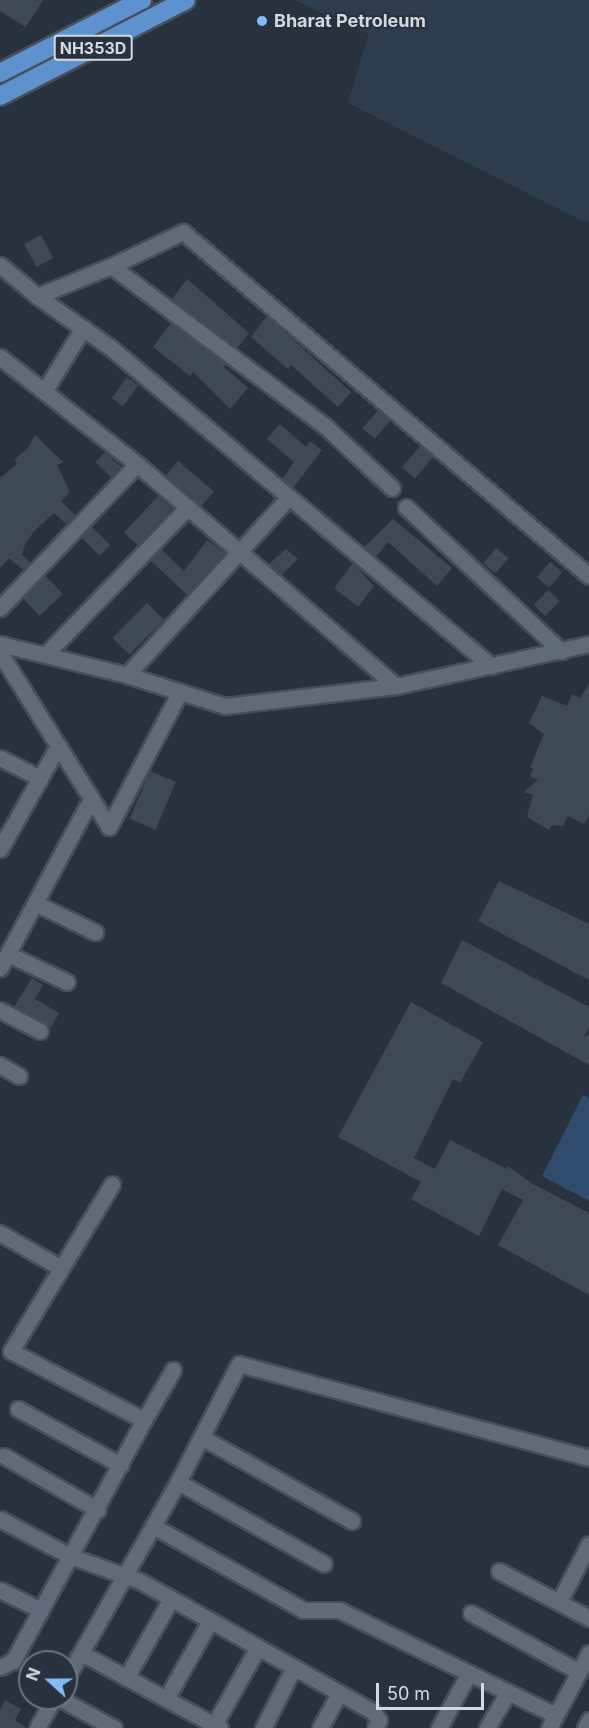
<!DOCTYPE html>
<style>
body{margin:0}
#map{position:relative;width:589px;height:1728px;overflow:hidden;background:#28323e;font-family:Inter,sans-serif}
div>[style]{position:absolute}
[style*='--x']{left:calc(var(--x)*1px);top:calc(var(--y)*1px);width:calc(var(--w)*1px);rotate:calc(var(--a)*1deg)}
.built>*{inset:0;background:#2e3d4e}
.green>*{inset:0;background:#2f4c6c}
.building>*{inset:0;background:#3e4956;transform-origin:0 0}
.roads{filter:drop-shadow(2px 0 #464f59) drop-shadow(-2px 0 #464f59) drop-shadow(0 2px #464f59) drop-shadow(0 -2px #464f59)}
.street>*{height:15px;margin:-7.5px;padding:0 7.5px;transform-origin:7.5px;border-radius:7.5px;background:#5f6b78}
.highway>*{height:18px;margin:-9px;padding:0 9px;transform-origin:9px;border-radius:9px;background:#5d92cf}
.dots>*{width:16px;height:16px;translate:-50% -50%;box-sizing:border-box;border:3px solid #28323e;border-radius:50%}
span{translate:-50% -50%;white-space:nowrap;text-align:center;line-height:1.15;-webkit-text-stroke:4.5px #28323e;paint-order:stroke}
.shield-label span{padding:2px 4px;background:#28323e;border:2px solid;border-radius:4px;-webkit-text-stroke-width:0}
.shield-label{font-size:16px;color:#d2d9e0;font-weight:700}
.poi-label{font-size:18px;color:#d2d9e0;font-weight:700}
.left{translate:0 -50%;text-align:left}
.north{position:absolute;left:18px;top:1650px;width:60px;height:60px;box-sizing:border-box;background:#28323e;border:2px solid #6c757f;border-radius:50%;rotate:291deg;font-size:16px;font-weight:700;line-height:24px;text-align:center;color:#d2d9e0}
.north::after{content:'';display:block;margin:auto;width:21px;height:27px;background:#84bcfb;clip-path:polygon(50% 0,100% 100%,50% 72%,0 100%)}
.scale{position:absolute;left:376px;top:1683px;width:108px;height:27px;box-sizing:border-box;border:3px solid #d2d9e0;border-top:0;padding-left:8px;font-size:18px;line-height:21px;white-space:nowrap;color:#d2d9e0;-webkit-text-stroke:4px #28323e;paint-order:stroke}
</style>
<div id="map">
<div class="built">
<div style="clip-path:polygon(294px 0,589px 0,589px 224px,348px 103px,369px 34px)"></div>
</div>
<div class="green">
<div style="clip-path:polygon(583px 1095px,589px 1098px,589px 1201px,542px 1176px)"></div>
</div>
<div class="building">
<div style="clip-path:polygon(0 0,43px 0,26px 27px,0 11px)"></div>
<div style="left:41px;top:235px;width:26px;height:19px;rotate:62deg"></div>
<div style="clip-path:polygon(187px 279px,249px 333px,237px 348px,172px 299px)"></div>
<div style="clip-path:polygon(267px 316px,351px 392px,338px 407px,291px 365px,288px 369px,251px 337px)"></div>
<div style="clip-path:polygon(171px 323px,226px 364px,224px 367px,248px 388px,230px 409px,193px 372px,190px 376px,153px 347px)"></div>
<div style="left:127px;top:377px;width:14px;height:26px;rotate:36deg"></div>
<div style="left:378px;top:410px;width:16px;height:24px;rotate:40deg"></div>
<div style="clip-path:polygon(280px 424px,306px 447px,310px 441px,322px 450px,293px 488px,282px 479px,294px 462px,267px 439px)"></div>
<div style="clip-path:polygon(35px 435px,63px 462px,57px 465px,70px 492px,61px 501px,75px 515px,66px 524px,54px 513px,35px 530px,25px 544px,22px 555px,30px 562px,23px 570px,9px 558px,0 568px,0 478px,17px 464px,14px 460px,28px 448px)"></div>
<div style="left:420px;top:446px;width:17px;height:28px;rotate:40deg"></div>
<div style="left:105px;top:452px;width:22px;height:14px;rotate:43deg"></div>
<div style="left:178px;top:461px;width:47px;height:19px;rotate:40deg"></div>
<div style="left:158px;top:496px;width:19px;height:50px;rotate:43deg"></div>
<div style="clip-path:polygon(393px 519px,452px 568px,437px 586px,388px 542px,376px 557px,364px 547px)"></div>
<div style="left:91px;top:526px;width:27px;height:15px;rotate:45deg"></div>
<div style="clip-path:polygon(207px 540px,225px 553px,187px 595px,150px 560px,161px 549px,184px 571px)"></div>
<div style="left:496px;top:548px;width:16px;height:20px;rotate:40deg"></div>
<div style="clip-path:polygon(286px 549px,298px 559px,282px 575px,269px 564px)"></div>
<div style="left:550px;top:562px;width:16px;height:20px;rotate:40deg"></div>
<div style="clip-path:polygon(353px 563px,374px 586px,358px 607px,334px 588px)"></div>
<div style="left:45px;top:575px;width:26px;height:32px;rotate:47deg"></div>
<div style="left:548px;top:590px;width:16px;height:21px;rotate:43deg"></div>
<div style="left:147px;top:603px;width:24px;height:49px;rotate:45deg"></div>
<div style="clip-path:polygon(589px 684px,589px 815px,584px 824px,568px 816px,563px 826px,552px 825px,549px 830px,527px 817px,533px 795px,524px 792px,538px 780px,530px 776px,533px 769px,530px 767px,544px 734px,529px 723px,542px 696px,567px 706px,572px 694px,580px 698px)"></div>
<div style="left:150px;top:771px;width:28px;height:52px;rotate:23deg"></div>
<div style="clip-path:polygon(499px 881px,589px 924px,589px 980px,478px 921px)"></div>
<div style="clip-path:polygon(462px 940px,589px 1007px,589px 1028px,583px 1038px,589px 1033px,589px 1065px,441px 983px)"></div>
<div style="clip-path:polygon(32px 978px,43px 985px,35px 999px,59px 1013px,51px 1027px,14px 1007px)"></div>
<div style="clip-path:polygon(411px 1002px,483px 1042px,460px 1083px,453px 1079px,414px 1158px,435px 1169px,450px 1140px,507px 1169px,508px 1166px,533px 1184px,589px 1213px,589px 1295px,498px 1245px,523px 1200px,502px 1189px,479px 1236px,411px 1199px,421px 1182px,338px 1137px)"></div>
<div style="clip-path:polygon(5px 1700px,21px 1709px,15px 1720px,27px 1728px,0 1728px,0 1710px)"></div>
</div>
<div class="roads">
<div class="street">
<div style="--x:0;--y:265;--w:48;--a:40"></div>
<div style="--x:111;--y:266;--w:80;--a:-25.3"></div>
<div style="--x:183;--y:232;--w:532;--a:40.27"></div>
<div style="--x:0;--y:357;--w:174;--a:38"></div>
<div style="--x:137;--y:464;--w:341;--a:40.6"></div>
<div style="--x:45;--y:390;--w:73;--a:-58.5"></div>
<div style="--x:392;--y:488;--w:91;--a:-137.2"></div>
<div style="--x:325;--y:426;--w:267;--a:-143.2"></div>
<div style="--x:111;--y:266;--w:80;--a:157.9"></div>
<div style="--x:37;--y:296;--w:90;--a:35.1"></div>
<div style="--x:111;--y:348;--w:496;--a:39.9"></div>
<div style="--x:406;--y:507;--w:212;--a:42.9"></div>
<div style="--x:0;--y:608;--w:199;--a:-46.4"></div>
<div style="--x:0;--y:644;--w:131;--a:13.7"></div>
<div style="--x:127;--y:675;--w:103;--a:17.6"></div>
<div style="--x:225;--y:706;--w:172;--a:-6.7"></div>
<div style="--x:396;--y:686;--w:198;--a:-12.3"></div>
<div style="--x:0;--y:653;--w:205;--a:57.9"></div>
<div style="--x:109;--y:827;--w:153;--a:-62.3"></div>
<div style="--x:46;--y:654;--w:204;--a:-46"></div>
<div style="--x:127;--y:675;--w:241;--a:-47.7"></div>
<div style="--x:0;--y:758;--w:45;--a:26.6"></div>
<div style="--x:0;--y:849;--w:118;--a:-60.6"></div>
<div style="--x:35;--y:903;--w:67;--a:25.8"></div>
<div style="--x:8;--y:954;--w:65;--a:25.4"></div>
<div style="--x:0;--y:968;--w:192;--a:-61.7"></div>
<div style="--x:0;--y:1010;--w:45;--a:27.7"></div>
<div style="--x:0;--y:1065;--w:22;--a:30"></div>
<div style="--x:0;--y:1233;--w:70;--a:29.8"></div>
<div style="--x:18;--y:1409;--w:117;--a:28.5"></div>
<div style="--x:144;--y:1420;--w:58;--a:-59.9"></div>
<div style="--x:201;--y:1437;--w:173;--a:29.1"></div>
<div style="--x:4;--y:1456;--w:108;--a:29.9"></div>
<div style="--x:178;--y:1482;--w:133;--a:-62.7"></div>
<div style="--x:239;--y:1364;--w:362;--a:15"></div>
<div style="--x:0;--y:1519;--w:79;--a:27.9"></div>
<div style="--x:70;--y:1556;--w:74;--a:19.7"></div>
<div style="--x:140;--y:1581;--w:267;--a:29.3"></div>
<div style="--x:373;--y:1712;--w:10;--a:53"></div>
<div style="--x:379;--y:1720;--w:9;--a:117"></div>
<div style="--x:153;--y:1526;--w:172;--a:29.2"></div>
<div style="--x:303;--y:1610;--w:36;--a:0"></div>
<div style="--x:339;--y:1610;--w:240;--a:25.9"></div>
<div style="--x:499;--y:1571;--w:102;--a:27.6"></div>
<div style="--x:0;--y:1590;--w:46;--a:26"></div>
<div style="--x:559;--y:1602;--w:65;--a:-62.7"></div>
<div style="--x:471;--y:1613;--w:123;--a:28.6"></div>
<div style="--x:83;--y:1654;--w:156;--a:28.4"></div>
<div style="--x:0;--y:1667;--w:14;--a:-25"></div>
<div style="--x:13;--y:1661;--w:274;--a:-61.5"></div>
<div style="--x:144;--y:1420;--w:150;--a:-152.6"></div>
<div style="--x:11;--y:1351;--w:195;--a:-58.8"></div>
<div style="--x:126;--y:1678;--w:91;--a:-60.3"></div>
<div style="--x:66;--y:1679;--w:227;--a:-60.4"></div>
<div style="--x:178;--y:1482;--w:167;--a:29.3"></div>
<div style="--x:59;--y:1698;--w:63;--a:28.6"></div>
<div style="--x:166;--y:1699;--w:90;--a:-60.6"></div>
<div style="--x:214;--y:1725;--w:87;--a:-60.5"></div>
<div style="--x:37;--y:1728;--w:34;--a:-60"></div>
<div style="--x:263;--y:1728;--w:66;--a:-63"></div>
<div style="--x:320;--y:1728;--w:39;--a:-61"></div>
<div style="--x:439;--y:1728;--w:63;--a:-61.4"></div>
<div style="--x:487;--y:1728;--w:42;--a:-59.7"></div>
<div style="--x:549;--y:1728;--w:85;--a:-61.9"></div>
<div style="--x:585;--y:1728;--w:9;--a:-63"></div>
</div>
<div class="highway">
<div style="--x:0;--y:73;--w:160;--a:-27.2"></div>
<div style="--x:0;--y:96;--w:209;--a:-27.3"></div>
</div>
</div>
<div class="dots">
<div style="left:262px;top:21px;background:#84bcfb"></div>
</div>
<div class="shield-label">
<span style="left:93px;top:48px">NH353D</span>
</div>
<div class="poi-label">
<span class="left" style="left:274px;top:21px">Bharat Petroleum</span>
</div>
<div class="north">N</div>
<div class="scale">50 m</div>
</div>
